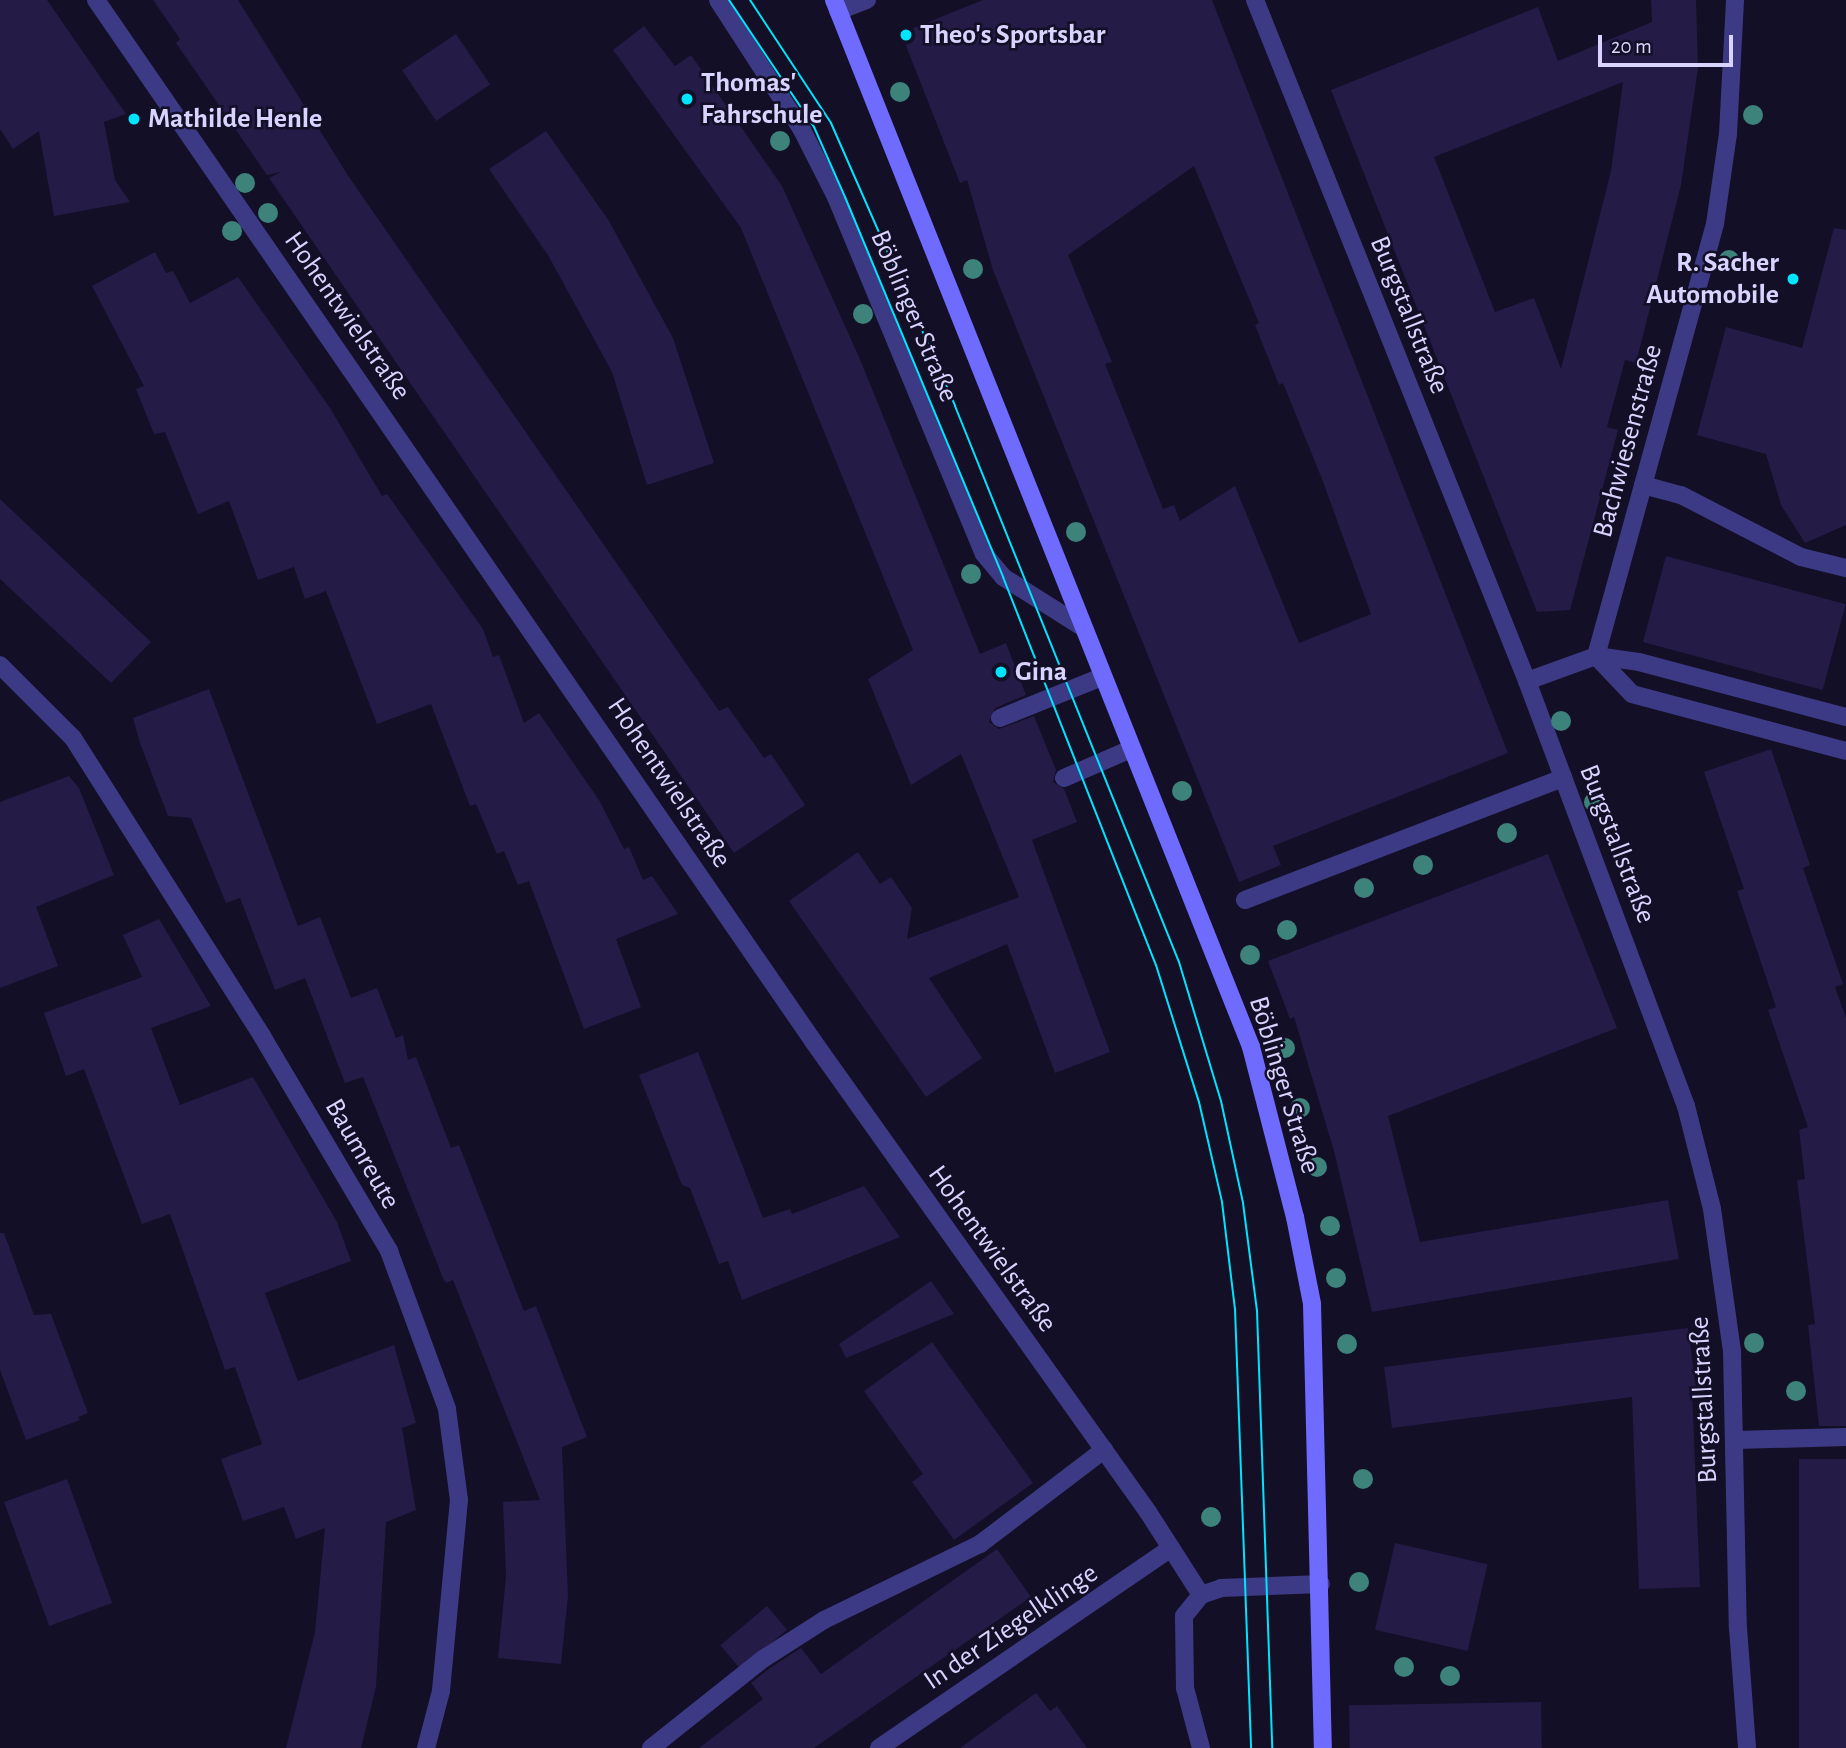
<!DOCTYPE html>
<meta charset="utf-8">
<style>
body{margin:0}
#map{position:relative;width:1846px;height:1748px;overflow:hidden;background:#130f26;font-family:"Alegreya Sans",sans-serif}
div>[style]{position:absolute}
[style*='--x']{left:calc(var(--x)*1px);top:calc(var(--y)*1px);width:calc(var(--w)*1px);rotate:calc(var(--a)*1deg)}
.building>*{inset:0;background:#241b47;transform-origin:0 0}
.lane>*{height:18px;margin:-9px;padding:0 9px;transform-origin:9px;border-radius:9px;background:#3d3a85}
.street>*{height:18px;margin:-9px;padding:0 9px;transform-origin:9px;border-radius:9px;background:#3d3a85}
.secondary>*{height:18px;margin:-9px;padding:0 9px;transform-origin:9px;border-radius:9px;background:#6f6bff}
.tram>*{height:2px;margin:-1px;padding:0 1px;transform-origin:1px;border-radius:1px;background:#00e5ff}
.trees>*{width:20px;height:20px;margin:-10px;border-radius:50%;background:#3d827b}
.dots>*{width:19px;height:19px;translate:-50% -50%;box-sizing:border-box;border:4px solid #130f26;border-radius:50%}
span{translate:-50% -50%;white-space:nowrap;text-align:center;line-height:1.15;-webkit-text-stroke:5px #130f26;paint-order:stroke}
.poi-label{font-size:28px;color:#d9d4ff;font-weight:700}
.left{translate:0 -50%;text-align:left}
.right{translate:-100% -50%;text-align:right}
.street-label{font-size:28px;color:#d9d4ff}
.scale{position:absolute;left:1598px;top:35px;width:135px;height:32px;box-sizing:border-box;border:4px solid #d9d4ff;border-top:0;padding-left:9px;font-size:21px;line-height:24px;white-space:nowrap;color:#d9d4ff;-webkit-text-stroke:5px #130f26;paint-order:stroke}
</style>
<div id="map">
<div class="building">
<div style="clip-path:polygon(0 0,47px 0,126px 114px,104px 122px,115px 180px,130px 202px,54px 216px,39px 131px,13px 149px,0 129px)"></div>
<div style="clip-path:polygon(153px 0,238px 0,349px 177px,710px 698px,719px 711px,728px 707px,764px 758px,771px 754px,805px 805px,734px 853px,269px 178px,281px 172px,267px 175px,176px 43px,180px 39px)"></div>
<div style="clip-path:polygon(evenodd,983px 0,1212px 0,1508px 753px,1273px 846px,1281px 865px,1239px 882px,993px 270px,967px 180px,960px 183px,901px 33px,983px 0,1194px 166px,1259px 323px,1255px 325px,1279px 385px,1283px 383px,1322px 479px,1371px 614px,1299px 643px,1235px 486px,1180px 521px,1174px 505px,1163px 509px,1105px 364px,1112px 362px,1068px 255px,1194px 166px)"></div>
<div style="clip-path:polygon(evenodd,1651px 0,1696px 0,1698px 68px,1681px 185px,1636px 363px,1625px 360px,1607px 427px,1618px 430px,1570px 610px,1537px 612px,1331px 90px,1538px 7px,1558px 61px,1652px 22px,1651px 0,1623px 82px,1611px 171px,1561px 369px,1534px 298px,1495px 312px,1434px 157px,1623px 82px)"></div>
<div style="clip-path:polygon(644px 26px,675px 66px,691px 55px,782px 186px,859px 357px,980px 654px,1006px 643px,1026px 695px,995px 708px,989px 722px,999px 729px,1034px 716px,1056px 770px,1053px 782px,1064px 789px,1077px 822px,1032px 840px,1110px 1052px,1055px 1073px,1007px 944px,929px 978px,982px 1058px,926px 1097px,789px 901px,858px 852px,880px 884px,891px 877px,912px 908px,907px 939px,1019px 897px,961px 754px,911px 785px,868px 679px,913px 650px,741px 228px,613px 50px)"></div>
<div style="left:456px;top:34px;width:61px;height:65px;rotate:56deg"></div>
<div style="clip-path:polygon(546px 131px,609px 221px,673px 338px,714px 463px,647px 485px,612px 372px,549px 257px,489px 169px)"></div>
<div style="clip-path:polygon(1834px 228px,1846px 230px,1846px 525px,1805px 543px,1781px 505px,1766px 454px,1697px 435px,1726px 327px,1802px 348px)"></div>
<div style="clip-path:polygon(155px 252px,166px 273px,173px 271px,190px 303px,238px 277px,330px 408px,382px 496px,387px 494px,483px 629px,493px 657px,499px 655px,524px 723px,539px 713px,599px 800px,624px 849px,629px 847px,643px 880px,652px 876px,678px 914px,616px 939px,641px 1007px,584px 1029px,529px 881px,518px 885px,504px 851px,497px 854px,476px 804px,470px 806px,431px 704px,377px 724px,326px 591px,305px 599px,294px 567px,258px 580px,229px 501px,198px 514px,165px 432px,154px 434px,136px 389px,144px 386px,92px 286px)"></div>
<div style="clip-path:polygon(0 499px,151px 642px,111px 683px,0 579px)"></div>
<div style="left:1666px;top:556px;width:186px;height:89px;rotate:15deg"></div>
<div style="clip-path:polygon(209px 689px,298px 926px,320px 917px,351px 998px,377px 988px,396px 1038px,403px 1035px,408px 1060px,416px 1057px,451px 1148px,459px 1145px,524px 1311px,536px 1306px,587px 1437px,562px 1447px,568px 1596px,561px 1664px,498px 1658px,506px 1576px,503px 1502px,540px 1500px,453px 1280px,446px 1283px,443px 1278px,363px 1077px,345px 1083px,305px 978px,275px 990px,240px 898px,226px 903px,191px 818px,168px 816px,140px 743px,133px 718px)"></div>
<div style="clip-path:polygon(1771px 749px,1810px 865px,1803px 868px,1843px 984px,1835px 987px,1846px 1018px,1846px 1426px,1819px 1426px,1808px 1325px,1815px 1324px,1797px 1180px,1805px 1179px,1799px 1130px,1808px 1127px,1768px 1010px,1776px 1007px,1737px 891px,1744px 889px,1704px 772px)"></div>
<div style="clip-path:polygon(69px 776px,79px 788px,114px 875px,36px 907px,58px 966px,0 988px,0 802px)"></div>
<div style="clip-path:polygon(1548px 854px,1617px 1028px,1388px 1116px,1420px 1242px,1668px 1200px,1679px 1259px,1372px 1312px,1334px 1151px,1294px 1017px,1290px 1019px,1268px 961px)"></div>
<div style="clip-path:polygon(159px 919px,211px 1006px,151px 1028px,180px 1105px,253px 1077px,337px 1222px,351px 1261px,265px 1293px,298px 1381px,394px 1345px,416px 1423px,402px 1428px,416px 1510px,386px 1522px,376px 1687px,361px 1748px,286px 1748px,315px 1632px,325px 1528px,296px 1539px,284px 1507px,243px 1521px,221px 1459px,262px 1444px,235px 1367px,225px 1370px,170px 1214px,142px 1224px,84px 1069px,66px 1076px,44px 1013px,142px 977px,123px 935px)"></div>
<div style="clip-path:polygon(698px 1052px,763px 1218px,790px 1209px,792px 1214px,864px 1186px,900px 1237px,742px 1300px,728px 1261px,719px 1264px,690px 1188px,682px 1185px,639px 1075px)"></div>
<div style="clip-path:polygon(0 1233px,4px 1233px,34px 1315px,51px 1314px,88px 1413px,78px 1417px,80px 1420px,26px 1440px,0 1370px)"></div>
<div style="clip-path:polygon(931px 1281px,954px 1314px,846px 1358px,839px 1344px)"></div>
<div style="clip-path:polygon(1688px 1328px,1696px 1389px,1692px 1389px,1700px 1587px,1639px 1589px,1632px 1397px,1392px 1428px,1384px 1367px)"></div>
<div style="clip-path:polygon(932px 1342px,1033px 1483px,954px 1540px,912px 1482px,923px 1474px,864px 1391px)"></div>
<div style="left:1846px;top:1459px;width:289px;height:47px;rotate:90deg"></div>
<div style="left:67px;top:1479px;width:132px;height:67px;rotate:70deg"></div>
<div style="left:1395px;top:1543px;width:95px;height:89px;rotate:13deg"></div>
<div style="clip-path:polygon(997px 1549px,1031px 1597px,814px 1748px,699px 1748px,763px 1699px,751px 1683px,770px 1668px,801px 1648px,821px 1674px)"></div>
<div style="left:767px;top:1606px;width:31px;height:61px;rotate:50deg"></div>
<div style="clip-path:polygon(1036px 1693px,1050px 1711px,1057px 1706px,1087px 1748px,960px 1748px)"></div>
<div style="left:1541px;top:1702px;width:46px;height:192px;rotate:89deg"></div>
</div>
<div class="lane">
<div style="--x:1643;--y:485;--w:39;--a:15"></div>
<div style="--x:1681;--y:495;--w:135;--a:27.3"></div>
<div style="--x:1801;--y:557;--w:46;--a:13.7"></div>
<div style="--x:1596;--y:656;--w:52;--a:46.5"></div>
<div style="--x:1632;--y:694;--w:221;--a:14.9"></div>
<div style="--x:1596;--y:656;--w:43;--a:7.9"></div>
<div style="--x:1639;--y:662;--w:214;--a:14.9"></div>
<div style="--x:1000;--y:718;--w:110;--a:-21.9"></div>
<div style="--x:1064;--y:778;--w:73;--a:-23.4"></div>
<div style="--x:1735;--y:1440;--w:111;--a:-1.5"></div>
<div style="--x:651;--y:1748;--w:143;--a:-38.5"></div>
<div style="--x:763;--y:1659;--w:72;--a:-32.6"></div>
<div style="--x:824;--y:1620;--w:174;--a:-26"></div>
<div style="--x:980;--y:1544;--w:156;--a:-37.2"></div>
</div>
<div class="street">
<div style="--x:96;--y:0;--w:1264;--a:55.44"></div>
<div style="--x:813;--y:1041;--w:578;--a:54.58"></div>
<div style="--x:1148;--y:1512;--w:98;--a:57.4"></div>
<div style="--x:718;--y:0;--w:155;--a:57.1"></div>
<div style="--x:802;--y:130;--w:75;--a:63.1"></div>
<div style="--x:836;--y:197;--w:386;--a:67.5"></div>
<div style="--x:984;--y:554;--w:30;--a:50"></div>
<div style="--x:1003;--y:577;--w:93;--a:32.3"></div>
<div style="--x:1255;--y:0;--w:733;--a:68.23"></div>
<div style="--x:1527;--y:681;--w:454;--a:69.5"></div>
<div style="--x:1686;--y:1106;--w:106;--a:75.8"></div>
<div style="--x:1712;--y:1209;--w:143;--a:82"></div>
<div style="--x:1732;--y:1351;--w:277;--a:88.8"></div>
<div style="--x:1738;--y:1628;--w:120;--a:85.7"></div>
<div style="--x:838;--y:11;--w:31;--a:-21"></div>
<div style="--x:0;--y:665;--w:103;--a:45"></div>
<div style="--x:73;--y:738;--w:353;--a:57.6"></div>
<div style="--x:262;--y:1036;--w:250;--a:59.4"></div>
<div style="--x:389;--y:1251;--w:168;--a:69.8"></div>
<div style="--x:447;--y:1409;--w:92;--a:82.5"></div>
<div style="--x:459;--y:1500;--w:192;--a:95.4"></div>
<div style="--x:441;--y:1691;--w:59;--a:104.7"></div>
<div style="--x:1527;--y:681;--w:73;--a:-19.9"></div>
<div style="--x:1596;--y:656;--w:448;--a:-74.6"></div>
<div style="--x:1715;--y:224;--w:91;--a:-81.8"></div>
<div style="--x:1728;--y:134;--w:134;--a:-87"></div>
<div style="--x:1245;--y:900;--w:341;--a:-21"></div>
<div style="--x:879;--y:1748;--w:354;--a:-34.4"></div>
<div style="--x:1201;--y:1748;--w:62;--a:-104.9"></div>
<div style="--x:1185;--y:1688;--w:72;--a:-90.8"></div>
<div style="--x:1184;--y:1616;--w:27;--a:-51"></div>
<div style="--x:1201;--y:1595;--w:21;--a:-19"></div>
<div style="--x:1221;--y:1588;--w:100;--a:-2.3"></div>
</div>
<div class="secondary">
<div style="--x:834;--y:0;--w:1127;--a:68.28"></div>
<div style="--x:1251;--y:1047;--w:176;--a:75.5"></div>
<div style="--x:1295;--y:1217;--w:89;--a:78.9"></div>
<div style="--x:1312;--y:1304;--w:444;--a:88.6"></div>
</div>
<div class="tram">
<div style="--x:729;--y:0;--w:153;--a:56.2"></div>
<div style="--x:814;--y:127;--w:77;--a:66.1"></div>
<div style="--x:845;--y:197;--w:412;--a:67.4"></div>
<div style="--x:1003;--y:577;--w:417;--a:68.5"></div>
<div style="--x:1156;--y:965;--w:144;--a:72.6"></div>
<div style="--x:1199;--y:1102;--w:103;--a:77"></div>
<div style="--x:1222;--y:1202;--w:108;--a:83.1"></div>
<div style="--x:1235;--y:1309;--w:439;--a:87.9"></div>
<div style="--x:750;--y:0;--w:147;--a:56.6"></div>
<div style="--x:831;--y:123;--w:309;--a:66.3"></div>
<div style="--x:955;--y:406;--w:599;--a:68.06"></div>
<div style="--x:1179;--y:962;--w:145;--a:73.2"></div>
<div style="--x:1221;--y:1101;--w:104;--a:77.8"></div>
<div style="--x:1243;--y:1203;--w:109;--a:82.6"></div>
<div style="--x:1257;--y:1311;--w:437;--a:88"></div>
</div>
<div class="trees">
<div style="left:900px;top:92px"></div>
<div style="left:1753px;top:115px"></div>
<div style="left:780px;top:141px"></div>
<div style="left:245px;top:183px"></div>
<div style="left:268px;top:213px"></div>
<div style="left:232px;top:231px"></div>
<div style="left:1729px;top:260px"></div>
<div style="left:973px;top:269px"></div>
<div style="left:863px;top:314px"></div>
<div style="left:1076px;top:532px"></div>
<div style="left:971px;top:574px"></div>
<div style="left:1561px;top:721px"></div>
<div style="left:1182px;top:791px"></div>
<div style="left:1594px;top:802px"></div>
<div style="left:1507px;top:833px"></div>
<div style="left:1423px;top:865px"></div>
<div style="left:1364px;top:888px"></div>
<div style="left:1287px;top:930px"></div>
<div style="left:1250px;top:955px"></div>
<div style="left:1285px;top:1048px"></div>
<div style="left:1300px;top:1108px"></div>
<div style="left:1317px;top:1167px"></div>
<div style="left:1330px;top:1226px"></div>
<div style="left:1336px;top:1278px"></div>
<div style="left:1754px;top:1343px"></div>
<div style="left:1347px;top:1344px"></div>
<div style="left:1796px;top:1391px"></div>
<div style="left:1363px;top:1479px"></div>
<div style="left:1211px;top:1517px"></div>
<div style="left:1359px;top:1582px"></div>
<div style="left:1404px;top:1667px"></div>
<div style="left:1450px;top:1676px"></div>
</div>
<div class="dots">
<div style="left:906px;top:35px;background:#00e5ff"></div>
<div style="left:687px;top:99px;background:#00e5ff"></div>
<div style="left:134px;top:119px;background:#00e5ff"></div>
<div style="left:1793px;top:279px;background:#00e5ff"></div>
<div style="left:1001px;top:672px;background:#00e5ff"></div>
</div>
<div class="poi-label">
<span class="left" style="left:920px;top:35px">Theo's Sportsbar</span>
<span class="left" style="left:701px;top:99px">Thomas'<br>Fahrschule</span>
<span class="left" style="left:148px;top:119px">Mathilde Henle</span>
<span class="right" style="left:1779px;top:279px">R. Sacher<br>Automobile</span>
<span class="left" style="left:1015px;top:672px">Gina</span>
</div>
<div class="street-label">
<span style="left:1409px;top:315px;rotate:68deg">Burgstallstraße</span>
<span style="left:347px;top:316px;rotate:55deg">Hohentwielstraße</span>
<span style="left:914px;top:316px;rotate:67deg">Böblinger Straße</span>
<span style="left:1628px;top:441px;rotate:-75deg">Bachwiesenstraße</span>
<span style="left:669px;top:783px;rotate:56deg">Hohentwielstraße</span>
<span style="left:1617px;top:844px;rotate:69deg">Burgstallstraße</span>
<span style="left:1284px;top:1085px;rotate:73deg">Böblinger Straße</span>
<span style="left:362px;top:1154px;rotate:60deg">Baumreute</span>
<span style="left:992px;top:1249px;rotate:54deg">Hohentwielstraße</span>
<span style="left:1704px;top:1400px;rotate:-93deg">Burgstallstraße</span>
<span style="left:1011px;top:1627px;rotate:-34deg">In der Ziegelklinge</span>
</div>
<div class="scale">20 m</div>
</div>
